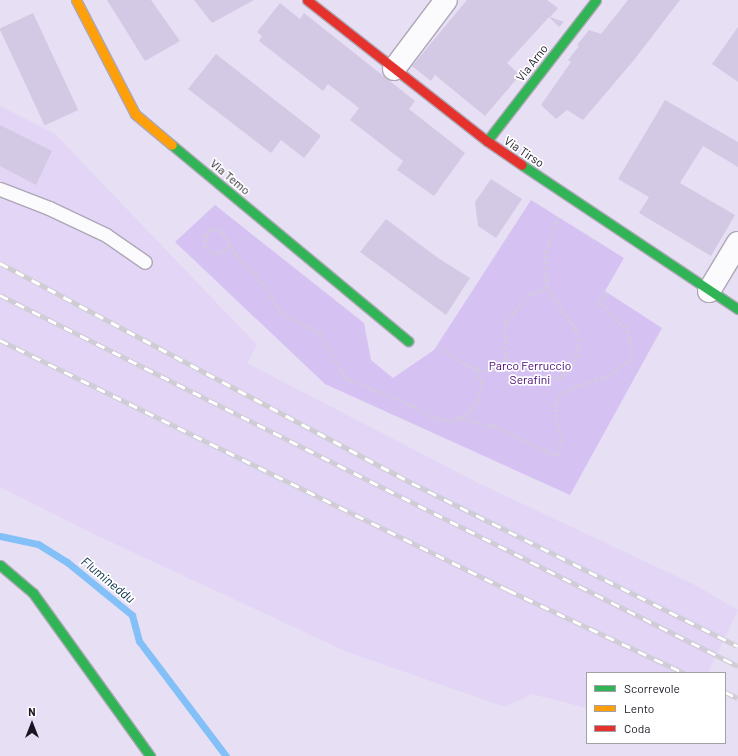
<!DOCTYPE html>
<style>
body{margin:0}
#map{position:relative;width:738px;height:756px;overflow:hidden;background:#e7dff4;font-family:Barlow,sans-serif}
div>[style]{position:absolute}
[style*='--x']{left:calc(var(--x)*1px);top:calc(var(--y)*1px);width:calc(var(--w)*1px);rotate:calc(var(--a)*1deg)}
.built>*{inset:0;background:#e2d5f6}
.green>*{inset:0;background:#d6c1f3}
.stream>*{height:7px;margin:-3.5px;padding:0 3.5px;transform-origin:3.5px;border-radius:3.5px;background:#82c0f7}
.building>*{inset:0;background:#d4c9e4;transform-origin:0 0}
.path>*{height:2.5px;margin-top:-1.25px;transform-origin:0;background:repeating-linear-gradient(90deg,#d1ced5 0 2px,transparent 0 5px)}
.roads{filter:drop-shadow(1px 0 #ada7b6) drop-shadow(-1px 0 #ada7b6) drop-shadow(0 1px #ada7b6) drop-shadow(0 -1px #ada7b6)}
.lane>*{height:13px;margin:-6.5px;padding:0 6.5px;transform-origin:6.5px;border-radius:6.5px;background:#fbfafd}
.street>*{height:22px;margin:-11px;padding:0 11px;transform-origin:11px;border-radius:11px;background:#fbfafd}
.fast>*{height:9px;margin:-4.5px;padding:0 4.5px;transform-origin:4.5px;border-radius:4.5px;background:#30b455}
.slow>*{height:9px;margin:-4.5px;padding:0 4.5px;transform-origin:4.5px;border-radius:4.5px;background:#ff9f0a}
.jam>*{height:9px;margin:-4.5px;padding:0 4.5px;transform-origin:4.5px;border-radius:4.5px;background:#e5322d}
.rail>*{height:4.5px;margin-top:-2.25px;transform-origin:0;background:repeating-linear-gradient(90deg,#fff 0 9px,#cfccd3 0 18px);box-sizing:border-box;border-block:1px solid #cfccd3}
span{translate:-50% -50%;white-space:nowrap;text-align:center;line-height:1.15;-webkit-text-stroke:3.5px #fff;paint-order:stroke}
.street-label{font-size:12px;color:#1a1522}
.park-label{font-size:12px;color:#430071}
.water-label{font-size:13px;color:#042c47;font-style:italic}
.legend{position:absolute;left:586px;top:672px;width:140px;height:72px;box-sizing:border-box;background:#fff;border:1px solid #a3a1a7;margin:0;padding:5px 7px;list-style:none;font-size:12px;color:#1a1522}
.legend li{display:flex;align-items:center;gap:8px;height:20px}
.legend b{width:20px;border:1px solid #a3a1a7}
.north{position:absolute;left:12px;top:704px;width:40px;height:40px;-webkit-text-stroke:3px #fff;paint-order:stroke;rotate:0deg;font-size:11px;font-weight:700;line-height:16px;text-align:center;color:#1a1522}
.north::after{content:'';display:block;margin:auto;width:14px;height:18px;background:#1a1522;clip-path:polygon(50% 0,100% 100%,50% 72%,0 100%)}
</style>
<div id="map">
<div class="built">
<div style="clip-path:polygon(0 106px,55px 134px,257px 345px,247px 363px,478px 483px,695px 585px,738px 610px,708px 673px,587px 673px,587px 708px,532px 694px,505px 707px,345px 651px,96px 535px,0 487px)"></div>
</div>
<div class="green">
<div style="clip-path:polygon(531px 200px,624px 258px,605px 291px,662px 328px,570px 495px,325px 384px,175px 242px,215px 205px,364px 323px,371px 360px,393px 378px,434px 350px)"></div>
</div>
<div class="stream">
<div style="--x:0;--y:536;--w:39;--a:12"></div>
<div style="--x:38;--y:544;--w:34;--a:32"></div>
<div style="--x:67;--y:562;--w:84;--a:39.2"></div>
<div style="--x:132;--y:615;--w:27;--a:75"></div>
<div style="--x:139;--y:641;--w:144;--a:52.9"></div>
</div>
<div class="building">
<div style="clip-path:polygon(107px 0,151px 0,180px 41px,145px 61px)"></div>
<div style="clip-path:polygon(194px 0,254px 0,212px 23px)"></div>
<div style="clip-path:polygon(467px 0,547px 0,558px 8px,550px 17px,564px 22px,559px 27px,549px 17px,507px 63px,520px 75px,485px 116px,435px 75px,431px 81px,412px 66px)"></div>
<div style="clip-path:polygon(628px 0,680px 0,634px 60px,583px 120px,567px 110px,556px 119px,541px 105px,571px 62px,568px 60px,579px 46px,577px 45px,589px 30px,601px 34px)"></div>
<div style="clip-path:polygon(280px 3px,300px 19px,304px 13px,415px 101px,409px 109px,465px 153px,434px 196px,397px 170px,403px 161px,350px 120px,359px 108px,328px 84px,323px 91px,259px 41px,262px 36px,257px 32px)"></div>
<div style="left:33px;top:13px;width:107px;height:37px;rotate:65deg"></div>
<div style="clip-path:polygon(738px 27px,738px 82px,712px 64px)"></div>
<div style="clip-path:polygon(216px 54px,321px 136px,304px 158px,281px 140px,271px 153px,188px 89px)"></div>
<div style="clip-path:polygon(665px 100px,738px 142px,738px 167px,703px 146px,680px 183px,735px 215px,711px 256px,639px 213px,649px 197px,618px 179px)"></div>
<div style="clip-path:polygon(0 125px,52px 151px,36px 185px,0 166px)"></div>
<div style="clip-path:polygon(491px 179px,522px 199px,496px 238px,478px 226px,475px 202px)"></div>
<div style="clip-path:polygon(386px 219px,438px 258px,470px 278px,446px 315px,360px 252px)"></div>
</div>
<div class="path">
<div style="--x:230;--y:246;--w:9;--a:139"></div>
<div style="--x:223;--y:252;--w:9;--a:167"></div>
<div style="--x:214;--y:254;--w:11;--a:-146"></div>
<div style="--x:205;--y:248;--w:13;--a:-90"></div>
<div style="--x:205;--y:235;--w:10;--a:-45"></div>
<div style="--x:212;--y:228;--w:12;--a:24"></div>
<div style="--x:223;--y:233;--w:15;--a:62"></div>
<div style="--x:230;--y:246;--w:4;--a:63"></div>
<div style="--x:232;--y:250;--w:50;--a:47.4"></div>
<div style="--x:266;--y:287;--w:32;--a:58"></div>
<div style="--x:283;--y:314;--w:42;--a:27.2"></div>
<div style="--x:320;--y:333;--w:52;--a:60"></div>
<div style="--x:346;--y:378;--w:74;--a:22.4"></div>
<div style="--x:414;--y:406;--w:23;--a:31"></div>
<div style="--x:434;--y:418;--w:17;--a:10"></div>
<div style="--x:451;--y:421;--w:18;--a:-22"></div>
<div style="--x:468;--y:414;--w:18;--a:-56"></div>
<div style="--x:478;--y:399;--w:17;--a:-77"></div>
<div style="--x:482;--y:382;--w:16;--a:-117"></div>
<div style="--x:437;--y:345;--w:33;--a:35"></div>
<div style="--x:464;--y:364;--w:20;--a:20"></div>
<div style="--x:483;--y:371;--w:14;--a:-12"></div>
<div style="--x:497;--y:368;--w:13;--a:-45"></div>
<div style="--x:506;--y:359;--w:38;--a:-92"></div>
<div style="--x:505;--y:321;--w:39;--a:-46"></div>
<div style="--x:532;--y:293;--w:16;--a:-18"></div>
<div style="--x:531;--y:380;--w:12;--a:5"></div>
<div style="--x:543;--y:381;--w:17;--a:-13"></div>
<div style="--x:560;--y:377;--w:11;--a:-38"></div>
<div style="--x:569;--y:370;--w:16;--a:-63"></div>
<div style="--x:576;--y:356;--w:15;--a:-79"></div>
<div style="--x:579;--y:341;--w:13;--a:-108"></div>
<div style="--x:575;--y:329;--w:50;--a:-124.3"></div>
<div style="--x:547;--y:288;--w:14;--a:-98"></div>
<div style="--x:545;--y:274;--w:22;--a:-87"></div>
<div style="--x:546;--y:252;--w:37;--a:-71"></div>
<div style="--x:458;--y:418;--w:37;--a:13"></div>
<div style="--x:494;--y:426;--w:70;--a:25.5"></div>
<div style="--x:557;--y:456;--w:16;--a:-75"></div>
<div style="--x:561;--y:441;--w:35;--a:-102"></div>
<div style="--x:554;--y:407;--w:13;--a:-63"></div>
<div style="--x:560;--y:395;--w:18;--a:-29"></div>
<div style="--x:576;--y:386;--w:34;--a:-17"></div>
<div style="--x:609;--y:376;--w:29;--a:-38"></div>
<div style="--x:632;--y:358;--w:27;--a:-98"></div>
<div style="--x:628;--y:331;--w:42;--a:-134"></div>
<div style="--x:599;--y:301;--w:12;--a:-48"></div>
</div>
<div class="roads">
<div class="lane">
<div style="--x:0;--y:189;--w:53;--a:21.2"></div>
<div style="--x:49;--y:208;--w:63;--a:25.3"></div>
<div style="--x:106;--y:235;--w:47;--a:34.7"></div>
</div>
<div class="street">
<div style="--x:394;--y:69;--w:86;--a:-53"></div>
<div style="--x:709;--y:291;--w:56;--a:-58.9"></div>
</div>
<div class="fast">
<div style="--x:487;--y:141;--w:178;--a:-52.3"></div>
<div style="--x:172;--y:145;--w:307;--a:39.7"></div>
<div style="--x:522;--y:165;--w:260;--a:33.7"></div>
<div style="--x:0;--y:565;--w:43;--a:40.3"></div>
<div style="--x:33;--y:593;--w:201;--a:54.3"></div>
</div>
<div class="slow">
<div style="--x:76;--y:0;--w:128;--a:62.6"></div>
<div style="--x:135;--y:114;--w:48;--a:40"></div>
</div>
<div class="jam">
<div style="--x:307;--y:0;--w:229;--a:38.1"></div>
<div style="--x:487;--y:141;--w:42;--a:34.4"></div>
</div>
</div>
<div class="rail">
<div style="--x:0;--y:263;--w:467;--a:28.1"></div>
<div style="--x:412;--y:483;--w:364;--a:26.6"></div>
<div style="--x:0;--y:295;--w:826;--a:26.69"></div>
<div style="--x:0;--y:340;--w:566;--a:26.2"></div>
<div style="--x:508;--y:590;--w:195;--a:25.2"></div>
<div style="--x:725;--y:692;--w:14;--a:25"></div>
</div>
<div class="street-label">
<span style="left:532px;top:63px;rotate:-52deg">Via Arno</span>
<span style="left:524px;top:152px;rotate:34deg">Via Tirso</span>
<span style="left:230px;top:177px;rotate:40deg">Via Temo</span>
</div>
<div class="park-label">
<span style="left:530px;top:373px">Parco Ferruccio<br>Serafini</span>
</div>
<div class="water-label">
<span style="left:108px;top:580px;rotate:39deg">Flumineddu</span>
</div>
<ul class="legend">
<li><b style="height:5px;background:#30b455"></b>Scorrevole</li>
<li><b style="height:5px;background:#ff9f0a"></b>Lento</li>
<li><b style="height:5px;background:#e5322d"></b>Coda</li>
</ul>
<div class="north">N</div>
</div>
